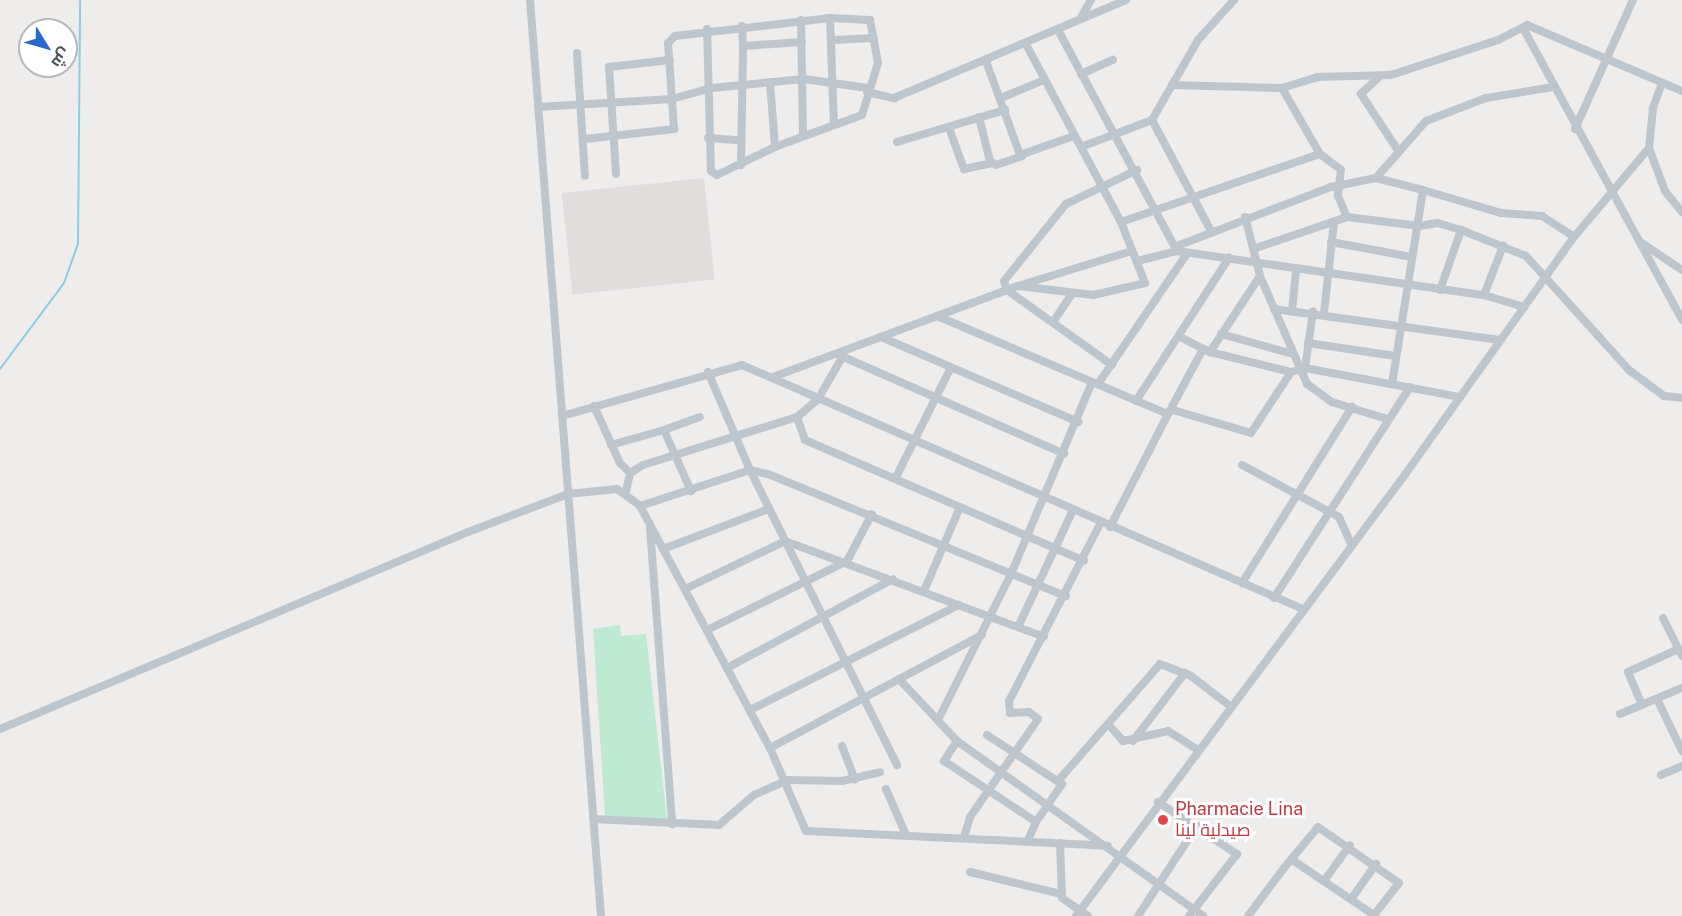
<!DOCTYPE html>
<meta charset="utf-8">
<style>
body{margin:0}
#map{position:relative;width:1682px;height:916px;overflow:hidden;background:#efecec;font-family:"Public Sans",Cairo,sans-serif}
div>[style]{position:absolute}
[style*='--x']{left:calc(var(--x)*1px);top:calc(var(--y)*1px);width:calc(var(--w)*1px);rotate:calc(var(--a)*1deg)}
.education>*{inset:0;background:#e0dddd;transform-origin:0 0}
.green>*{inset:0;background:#bdead1}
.stream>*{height:2px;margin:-1px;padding:0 1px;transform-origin:1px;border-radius:1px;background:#8dcde4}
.minor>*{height:8px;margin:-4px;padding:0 4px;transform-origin:4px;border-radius:4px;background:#bec6cd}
.dots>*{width:16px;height:16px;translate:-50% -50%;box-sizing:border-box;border:3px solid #fff;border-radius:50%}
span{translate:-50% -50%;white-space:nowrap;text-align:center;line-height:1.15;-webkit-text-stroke:6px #fff;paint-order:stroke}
.health-label{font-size:18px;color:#be3a42}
.left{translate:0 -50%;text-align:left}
.north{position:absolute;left:18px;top:18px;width:60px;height:60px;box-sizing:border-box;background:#fff;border:2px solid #b5b8bc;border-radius:50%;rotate:127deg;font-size:16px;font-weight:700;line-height:24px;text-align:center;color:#464e58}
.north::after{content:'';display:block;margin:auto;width:21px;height:27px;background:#2767ce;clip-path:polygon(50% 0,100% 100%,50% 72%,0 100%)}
</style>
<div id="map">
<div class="education">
<div style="left:704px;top:178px;width:102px;height:143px;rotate:84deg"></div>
</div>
<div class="green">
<div style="clip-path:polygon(620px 625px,621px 636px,646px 634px,667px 819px,605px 816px,593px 629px)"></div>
</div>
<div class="stream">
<div style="--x:0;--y:369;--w:107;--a:-53.3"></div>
<div style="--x:64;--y:283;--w:41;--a:-70.3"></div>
<div style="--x:78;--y:244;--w:244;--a:-89.5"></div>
</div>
<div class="minor">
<div style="--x:530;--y:0;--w:919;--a:85.57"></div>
<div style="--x:830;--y:18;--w:107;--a:87.9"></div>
<div style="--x:1080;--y:19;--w:22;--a:-60"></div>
<div style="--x:801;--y:20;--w:116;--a:89"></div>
<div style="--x:742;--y:26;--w:20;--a:87"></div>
<div style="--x:1523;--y:28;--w:332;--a:61.4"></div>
<div style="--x:707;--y:29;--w:142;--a:88.4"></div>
<div style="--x:711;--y:171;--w:7;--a:34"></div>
<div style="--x:717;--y:175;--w:64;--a:-25.8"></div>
<div style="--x:1058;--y:30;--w:251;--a:61.7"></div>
<div style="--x:833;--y:40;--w:41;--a:-2.8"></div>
<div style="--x:577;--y:53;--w:123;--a:86.3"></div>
<div style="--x:986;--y:61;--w:100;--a:70.1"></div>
<div style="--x:1020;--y:155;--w:57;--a:-19.4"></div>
<div style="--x:1081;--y:74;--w:35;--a:-24"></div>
<div style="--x:1379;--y:77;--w:25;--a:137"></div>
<div style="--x:1361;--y:94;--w:69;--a:56.8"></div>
<div style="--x:1662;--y:83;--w:27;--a:110"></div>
<div style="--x:1653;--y:108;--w:40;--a:95.7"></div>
<div style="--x:1649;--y:148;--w:46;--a:69.6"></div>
<div style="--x:1665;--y:191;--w:27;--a:51"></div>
<div style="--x:1172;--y:85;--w:110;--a:1.6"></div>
<div style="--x:1282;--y:88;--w:76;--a:60.1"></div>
<div style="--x:1282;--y:88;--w:38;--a:-17"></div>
<div style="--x:1318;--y:77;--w:73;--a:-1.6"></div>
<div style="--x:1391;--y:75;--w:113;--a:-18.1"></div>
<div style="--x:1498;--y:40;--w:33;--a:-27"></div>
<div style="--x:1527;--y:25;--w:168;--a:23.1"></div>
<div style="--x:867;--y:92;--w:28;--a:13"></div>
<div style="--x:894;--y:98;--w:252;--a:-22.9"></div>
<div style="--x:1001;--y:98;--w:47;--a:-22.7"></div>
<div style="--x:538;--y:107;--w:134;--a:-3.4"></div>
<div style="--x:672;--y:99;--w:41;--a:-15.8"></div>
<div style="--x:711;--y:88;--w:93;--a:-5.5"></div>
<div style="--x:804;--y:79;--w:64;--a:8.1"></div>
<div style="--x:979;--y:117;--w:45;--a:76"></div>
<div style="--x:990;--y:161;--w:7;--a:34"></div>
<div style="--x:996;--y:165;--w:28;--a:-19"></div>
<div style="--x:1152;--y:120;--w:126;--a:62"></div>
<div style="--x:949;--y:128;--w:44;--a:69.9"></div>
<div style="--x:964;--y:169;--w:29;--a:-12"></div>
<div style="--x:1575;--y:129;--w:141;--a:-65.8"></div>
<div style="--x:708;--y:138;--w:31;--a:4"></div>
<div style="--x:585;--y:139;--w:90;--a:-6.4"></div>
<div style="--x:674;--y:129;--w:86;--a:-94"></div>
<div style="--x:668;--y:43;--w:10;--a:-45"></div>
<div style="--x:675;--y:36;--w:156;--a:-6.6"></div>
<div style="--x:830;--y:18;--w:40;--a:2.9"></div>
<div style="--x:870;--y:20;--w:44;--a:79.5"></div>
<div style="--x:878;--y:63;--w:54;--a:107.1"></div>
<div style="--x:862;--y:115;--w:93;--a:159.8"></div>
<div style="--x:775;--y:147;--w:65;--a:-94.4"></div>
<div style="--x:897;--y:142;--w:113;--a:-16.5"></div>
<div style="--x:1081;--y:147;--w:76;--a:-20.8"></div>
<div style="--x:1152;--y:120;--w:92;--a:-60.1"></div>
<div style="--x:1198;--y:40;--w:54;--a:-48"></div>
<div style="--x:741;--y:165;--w:119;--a:-89"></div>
<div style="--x:743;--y:46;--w:59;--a:-3.9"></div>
<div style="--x:616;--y:174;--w:107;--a:-93.7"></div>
<div style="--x:609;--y:67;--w:61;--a:-6.5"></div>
<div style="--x:1376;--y:178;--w:49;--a:14.3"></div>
<div style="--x:1245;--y:217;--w:61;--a:75.7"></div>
<div style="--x:1260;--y:276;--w:118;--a:66.5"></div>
<div style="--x:1307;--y:384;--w:31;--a:36"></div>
<div style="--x:1332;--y:402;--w:58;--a:17.2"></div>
<div style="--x:1121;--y:222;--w:210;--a:-18.9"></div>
<div style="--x:1320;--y:154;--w:26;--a:37"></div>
<div style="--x:1341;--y:170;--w:26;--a:97"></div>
<div style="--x:1338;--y:196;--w:23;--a:67"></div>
<div style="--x:1331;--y:242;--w:82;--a:10.5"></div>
<div style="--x:1642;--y:243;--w:48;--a:34"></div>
<div style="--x:1177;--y:246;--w:165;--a:-21"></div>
<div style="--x:1331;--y:187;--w:46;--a:-11.3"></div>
<div style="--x:1376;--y:178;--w:76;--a:-48.7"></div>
<div style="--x:1426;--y:121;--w:64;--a:-21"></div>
<div style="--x:1486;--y:98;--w:68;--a:-9.3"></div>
<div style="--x:1253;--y:249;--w:99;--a:-18.8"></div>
<div style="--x:1347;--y:217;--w:73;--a:7.1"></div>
<div style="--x:1419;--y:226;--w:19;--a:-9"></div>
<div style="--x:1438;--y:223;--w:24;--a:17"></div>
<div style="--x:1461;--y:230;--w:70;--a:21.8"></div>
<div style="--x:1526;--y:256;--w:154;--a:47.9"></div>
<div style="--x:1629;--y:370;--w:44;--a:36.6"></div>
<div style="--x:1664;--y:396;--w:18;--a:6"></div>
<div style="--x:1137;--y:261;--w:41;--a:-14"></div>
<div style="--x:1177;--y:251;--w:310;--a:8.2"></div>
<div style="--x:1484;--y:295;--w:42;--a:16.7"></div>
<div style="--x:1018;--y:286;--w:76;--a:6.8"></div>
<div style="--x:1093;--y:295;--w:53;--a:-13"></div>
<div style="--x:1145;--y:283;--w:66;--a:-111.5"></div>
<div style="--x:1121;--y:222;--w:202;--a:-118.1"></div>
<div style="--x:1440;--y:290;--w:64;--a:-70.7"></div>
<div style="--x:1484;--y:295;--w:53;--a:-68.8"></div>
<div style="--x:1274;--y:309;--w:228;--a:7.8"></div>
<div style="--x:1292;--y:310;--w:39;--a:-84"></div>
<div style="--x:1324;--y:313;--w:92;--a:-83.7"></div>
<div style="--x:937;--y:316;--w:251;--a:23"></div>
<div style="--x:1168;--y:414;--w:74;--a:-61.7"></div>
<div style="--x:1053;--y:322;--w:34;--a:-56"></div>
<div style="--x:1221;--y:334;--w:75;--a:15.5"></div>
<div style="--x:881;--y:337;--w:215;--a:23.3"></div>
<div style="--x:1180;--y:337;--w:34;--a:27"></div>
<div style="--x:1210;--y:352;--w:83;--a:13.9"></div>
<div style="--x:1291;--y:372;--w:15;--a:-16"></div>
<div style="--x:1305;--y:368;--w:158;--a:10.6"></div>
<div style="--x:1308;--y:343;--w:88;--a:8.5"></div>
<div style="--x:1210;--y:352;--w:91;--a:-56.7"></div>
<div style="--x:839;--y:355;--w:246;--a:23.7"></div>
<div style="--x:843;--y:356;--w:50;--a:120.2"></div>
<div style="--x:818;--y:399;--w:28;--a:139"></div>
<div style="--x:797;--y:417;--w:24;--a:71"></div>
<div style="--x:805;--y:440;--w:304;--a:23.4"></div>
<div style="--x:1112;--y:365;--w:129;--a:-144.5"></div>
<div style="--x:1007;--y:290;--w:9;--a:-108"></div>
<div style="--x:1004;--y:281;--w:99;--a:-51.2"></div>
<div style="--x:1066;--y:204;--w:79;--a:-25.6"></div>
<div style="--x:1305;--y:368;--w:57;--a:-81.9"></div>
<div style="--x:708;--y:372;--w:107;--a:66.8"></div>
<div style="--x:750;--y:470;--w:330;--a:63.5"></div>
<div style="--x:773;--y:377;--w:261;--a:-20.4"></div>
<div style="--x:1018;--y:286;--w:119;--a:-17.1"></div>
<div style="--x:1098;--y:384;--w:156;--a:-55.7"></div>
<div style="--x:1392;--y:384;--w:196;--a:-80.9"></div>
<div style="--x:1423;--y:190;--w:81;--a:16.4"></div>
<div style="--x:1501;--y:213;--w:41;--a:4.2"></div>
<div style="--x:1542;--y:216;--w:38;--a:33"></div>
<div style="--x:1136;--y:401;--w:171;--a:-57"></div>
<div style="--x:594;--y:406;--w:63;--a:65.5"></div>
<div style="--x:620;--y:463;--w:14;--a:45"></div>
<div style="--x:1173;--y:410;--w:81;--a:16.4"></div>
<div style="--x:1251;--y:433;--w:73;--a:-56.7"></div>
<div style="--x:562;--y:416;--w:187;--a:-15.8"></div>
<div style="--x:742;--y:365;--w:612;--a:23.51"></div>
<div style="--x:664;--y:430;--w:38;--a:-20"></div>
<div style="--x:611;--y:445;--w:55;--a:-15.8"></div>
<div style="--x:664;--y:430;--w:67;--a:66.1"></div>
<div style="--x:1242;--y:465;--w:110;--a:28.2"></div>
<div style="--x:1339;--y:517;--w:30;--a:66"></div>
<div style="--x:895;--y:479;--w:125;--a:-63.4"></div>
<div style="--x:626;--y:491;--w:18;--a:-77"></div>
<div style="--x:630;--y:473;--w:15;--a:-32"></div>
<div style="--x:643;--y:465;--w:161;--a:-17.3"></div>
<div style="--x:640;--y:506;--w:116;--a:-18.1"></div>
<div style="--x:750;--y:470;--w:18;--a:13"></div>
<div style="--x:768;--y:474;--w:322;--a:22.3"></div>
<div style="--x:1110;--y:527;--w:127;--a:-62.8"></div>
<div style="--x:650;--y:528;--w:297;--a:85.7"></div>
<div style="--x:663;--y:549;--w:113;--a:-20.7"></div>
<div style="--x:1242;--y:583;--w:208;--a:-58"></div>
<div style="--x:685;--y:589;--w:111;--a:-25.6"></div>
<div style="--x:785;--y:541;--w:276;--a:20.3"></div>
<div style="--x:924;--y:591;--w:91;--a:-66.8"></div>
<div style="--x:1274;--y:598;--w:251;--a:-57.2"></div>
<div style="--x:1663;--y:618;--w:42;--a:63.4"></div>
<div style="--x:1018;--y:627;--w:129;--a:-64.8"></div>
<div style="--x:707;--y:630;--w:156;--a:-26.2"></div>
<div style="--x:847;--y:561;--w:53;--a:-62"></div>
<div style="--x:727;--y:668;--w:188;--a:-28.2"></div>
<div style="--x:899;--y:679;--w:85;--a:46.9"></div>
<div style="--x:957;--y:741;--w:302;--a:35.4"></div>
<div style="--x:1657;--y:699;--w:58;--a:64.3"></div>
<div style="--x:1642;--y:705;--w:36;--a:-113"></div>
<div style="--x:1628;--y:672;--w:55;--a:-24.7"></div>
<div style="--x:750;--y:710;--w:234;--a:-26.7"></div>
<div style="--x:1620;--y:714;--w:67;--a:-22.8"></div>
<div style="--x:938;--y:720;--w:163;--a:-63.4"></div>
<div style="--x:1011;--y:574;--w:208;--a:-67.1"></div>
<div style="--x:1109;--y:725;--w:21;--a:49"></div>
<div style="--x:1123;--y:741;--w:46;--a:-12.5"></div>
<div style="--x:1168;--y:731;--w:34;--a:32"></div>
<div style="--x:0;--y:729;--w:508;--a:-22.83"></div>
<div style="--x:468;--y:532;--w:107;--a:-20.8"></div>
<div style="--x:568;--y:494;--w:49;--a:-5.8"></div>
<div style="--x:617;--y:489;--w:29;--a:36"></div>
<div style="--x:640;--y:506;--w:275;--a:61.8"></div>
<div style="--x:770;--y:748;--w:90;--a:66.6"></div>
<div style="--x:806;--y:831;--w:302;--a:2.8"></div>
<div style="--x:987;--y:735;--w:90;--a:33.2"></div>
<div style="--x:1062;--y:784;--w:46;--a:124.4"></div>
<div style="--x:957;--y:741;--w:24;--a:123"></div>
<div style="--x:944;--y:761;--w:110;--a:33.5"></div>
<div style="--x:1036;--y:822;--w:20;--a:114"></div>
<div style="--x:1133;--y:741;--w:86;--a:-52.6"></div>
<div style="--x:842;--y:746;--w:36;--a:69"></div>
<div style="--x:770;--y:748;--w:240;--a:-28.1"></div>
<div style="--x:1661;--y:775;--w:23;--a:-23"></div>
<div style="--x:1058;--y:781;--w:155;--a:-48.9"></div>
<div style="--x:1160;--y:664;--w:33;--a:21"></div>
<div style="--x:1191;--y:676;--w:49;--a:37.6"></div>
<div style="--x:886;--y:789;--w:50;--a:66.5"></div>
<div style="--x:1158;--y:802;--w:95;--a:33.4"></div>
<div style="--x:1237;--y:854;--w:78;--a:127.7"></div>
<div style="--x:593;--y:819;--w:126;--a:2.7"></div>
<div style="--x:719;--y:825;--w:46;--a:-40.6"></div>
<div style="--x:754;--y:795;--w:36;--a:-24"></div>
<div style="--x:787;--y:780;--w:55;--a:1"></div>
<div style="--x:842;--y:781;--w:39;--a:-13"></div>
<div style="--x:964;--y:837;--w:21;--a:-73"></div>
<div style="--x:970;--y:817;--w:119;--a:-55.2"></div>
<div style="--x:1038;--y:719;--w:11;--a:-142"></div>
<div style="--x:1029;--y:712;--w:19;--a:177"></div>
<div style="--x:1010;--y:713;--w:12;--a:-95"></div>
<div style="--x:1009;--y:701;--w:201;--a:-62.8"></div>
<div style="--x:1060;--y:843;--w:55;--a:87.9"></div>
<div style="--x:1062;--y:898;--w:32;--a:35"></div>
<div style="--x:970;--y:872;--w:94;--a:13.6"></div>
<div style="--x:1324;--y:881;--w:44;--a:-54.2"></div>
<div style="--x:1352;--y:898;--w:42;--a:-54.8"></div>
<div style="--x:1076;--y:916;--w:549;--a:-53.3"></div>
<div style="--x:1404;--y:476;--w:293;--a:-54.6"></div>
<div style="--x:1574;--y:237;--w:116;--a:-49.9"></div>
<div style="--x:1138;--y:916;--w:108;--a:-56.8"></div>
<div style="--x:1248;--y:916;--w:60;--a:-53.1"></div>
<div style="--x:1284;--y:868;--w:53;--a:-50.3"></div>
<div style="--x:1318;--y:827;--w:98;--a:34.7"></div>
<div style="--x:1399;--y:883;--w:41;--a:128"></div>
<div style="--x:1374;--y:915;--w:100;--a:-146"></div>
</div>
<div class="dots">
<div style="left:1163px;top:820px;background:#e0444e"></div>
</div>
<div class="health-label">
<span class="left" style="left:1175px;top:820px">Pharmacie Lina<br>صيدلية لينا</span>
</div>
<div class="north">ش</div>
</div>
